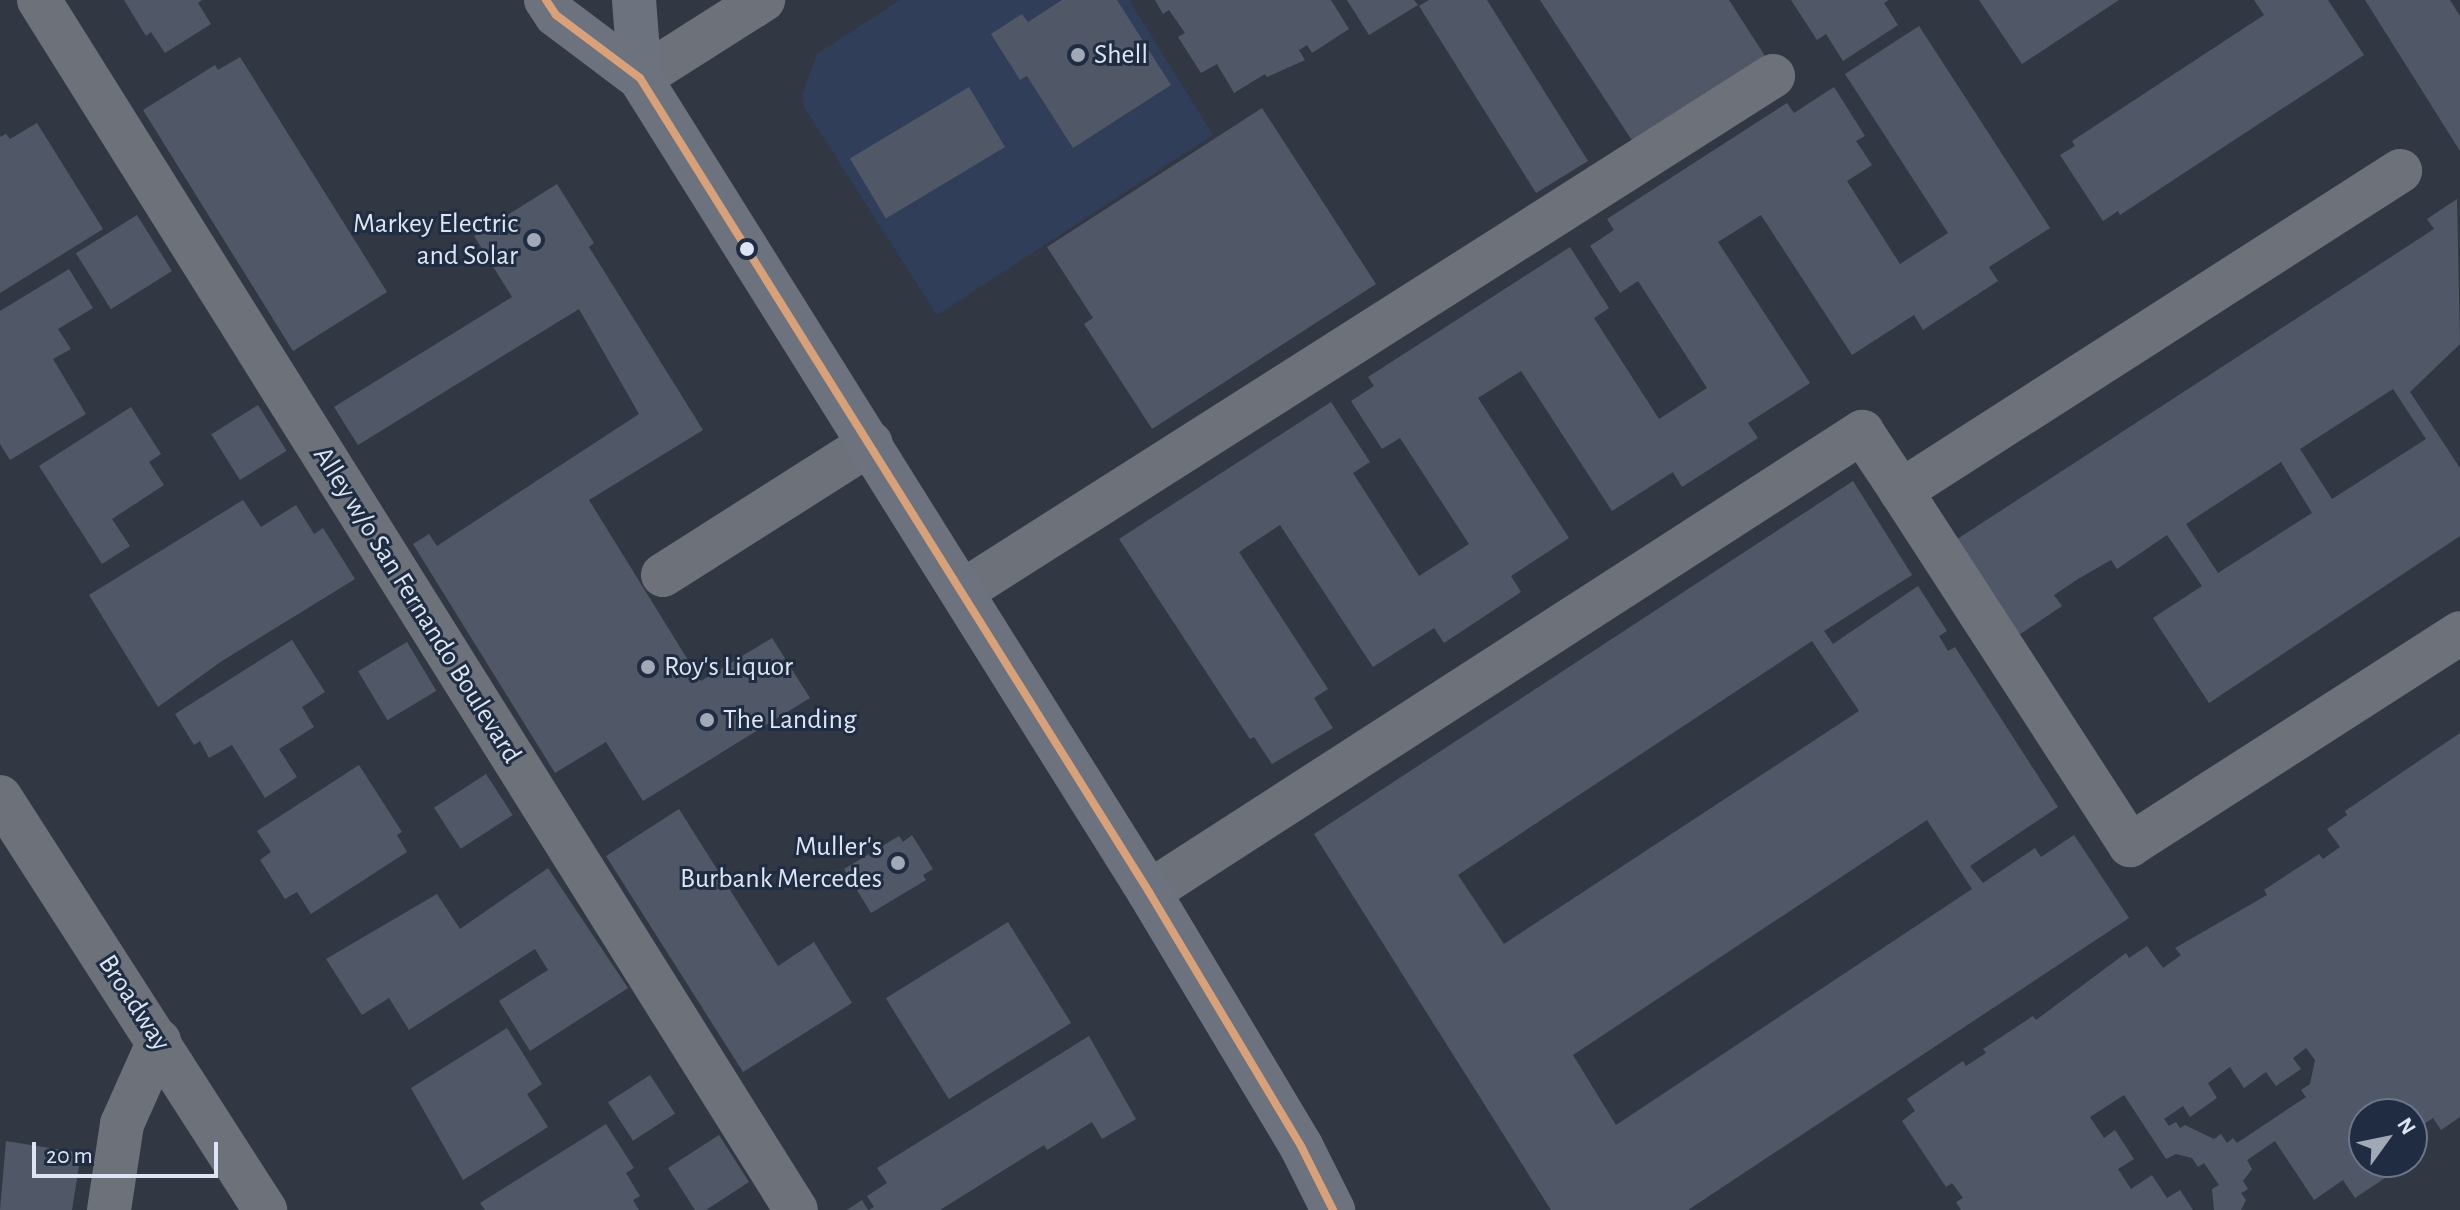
<!DOCTYPE html>
<style>
body{margin:0}
#map{position:relative;width:2460px;height:1210px;overflow:hidden;background:#313844;font-family:"Alegreya Sans",sans-serif}
div>[style]{position:absolute}
[style*='--x']{left:calc(var(--x)*1px);top:calc(var(--y)*1px);width:calc(var(--w)*1px);rotate:calc(var(--a)*1deg)}
.built>*{inset:0;background:#303e59}
.building>*{inset:0;background:#505867;transform-origin:0 0}
.minor>*{height:44px;margin:-22px;padding:0 22px;transform-origin:22px;border-radius:22px;background:#6c717a}
.major>*{height:44px;margin:-22px;padding:0 22px;transform-origin:22px;border-radius:22px;background:#6c737e}
.bus-1>*{height:8px;margin:-4px;padding:0 4px;transform-origin:4px;border-radius:4px;background:#d9a179}
.dots>*{width:22px;height:22px;translate:-50% -50%;box-sizing:border-box;border:4px solid #1f2c41;border-radius:50%}
span{translate:-50% -50%;white-space:nowrap;text-align:center;line-height:1.15;-webkit-text-stroke:6px #1f2c41;paint-order:stroke}
.poi-label{font-size:28px;color:#dde5f4}
.left{translate:0 -50%;text-align:left}
.right{translate:-100% -50%;text-align:right}
.street-label{font-size:28px;color:#dde5f4}
.north{position:absolute;left:2348px;top:1098px;width:80px;height:80px;box-sizing:border-box;background:#1f2c41;border:2px solid #6b7689;border-radius:50%;rotate:57deg;font-size:22px;font-weight:700;line-height:32px;text-align:center;color:#dde5f4}
.north::after{content:'';display:block;margin:auto;width:28px;height:36px;background:#a1a8b6;clip-path:polygon(50% 0,100% 100%,50% 72%,0 100%)}
.scale{position:absolute;left:32px;top:1142px;width:186px;height:36px;box-sizing:border-box;border:4px solid #dde5f4;border-top:0;padding-left:10px;font-size:24px;line-height:28px;white-space:nowrap;color:#dde5f4;-webkit-text-stroke:6px #1f2c41;paint-order:stroke}
</style>
<div id="map">
<div class="built">
<div style="clip-path:polygon(900px 0,1129px 0,1213px 135px,937px 315px,804px 107px,802px 94px,817px 54px)"></div>
</div>
<div class="building">
<div style="clip-path:polygon(124px 0,202px 0,198px 3px,211px 24px,165px 53px,151px 32px,146px 36px)"></div>
<div style="clip-path:polygon(1062px 0,1117px 0,1171px 85px,1073px 148px,1027px 76px,1020px 80px,991px 34px,1022px 14px,1028px 22px)"></div>
<div style="clip-path:polygon(1155px 0,1331px 0,1349px 29px,1312px 53px,1307px 45px,1299px 50px,1305px 60px,1267px 77px,1265px 74px,1234px 93px,1217px 64px,1201px 73px,1178px 37px,1185px 33px,1169px 10px,1163px 14px)"></div>
<div style="clip-path:polygon(1347px 0,1414px 0,1418px 5px,1369px 35px)"></div>
<div style="clip-path:polygon(1429px 0,1487px 0,1588px 161px,1536px 193px,1419px 6px)"></div>
<div style="clip-path:polygon(1540px 0,1729px 0,1765px 56px,1633px 142px)"></div>
<div style="clip-path:polygon(1791px 0,1889px 0,1884px 3px,1898px 25px,1843px 61px,1826px 34px,1817px 40px)"></div>
<div style="clip-path:polygon(1979px 0,2119px 0,2022px 64px)"></div>
<div style="clip-path:polygon(2254px 0,2328px 0,2364px 55px,2120px 215px,2118px 211px,2103px 221px,2060px 155px,2075px 146px,2072px 141px,2264px 15px)"></div>
<div style="clip-path:polygon(2365px 0,2450px 0,2460px 16px,2460px 151px)"></div>
<div style="clip-path:polygon(1919px 26px,2050px 228px,1989px 267px,1998px 281px,1923px 330px,1914px 315px,1852px 355px,1761px 215px,1718px 242px,1810px 383px,1748px 423px,1758px 438px,1682px 487px,1673px 472px,1612px 511px,1521px 371px,1478px 398px,1569px 538px,1511px 576px,1521px 592px,1444px 643px,1434px 628px,1373px 667px,1280px 525px,1239px 552px,1328px 689px,1314px 698px,1333px 728px,1272px 764px,1254px 737px,1250px 739px,1119px 539px,1331px 402px,1370px 462px,1353px 473px,1419px 576px,1469px 544px,1400px 438px,1382px 449px,1351px 401px,1374px 386px,1368px 377px,1570px 247px,1609px 308px,1594px 318px,1659px 419px,1707px 388px,1638px 281px,1620px 293px,1590px 246px,1614px 230px,1607px 219px,1787px 103px,1794px 113px,1834px 87px,1865px 136px,1856px 141px,1872px 165px,1847px 181px,1900px 264px,1948px 233px,1845px 74px)"></div>
<div style="clip-path:polygon(240px 57px,387px 292px,293px 351px,143px 110px,215px 65px,218px 70px)"></div>
<div style="left:969px;top:87px;width:70px;height:139px;rotate:59deg"></div>
<div style="clip-path:polygon(1262px 108px,1376px 284px,1152px 429px,1084px 324px,1093px 318px,1047px 247px)"></div>
<div style="clip-path:polygon(37px 123px,103px 229px,0 293px,0 137px,6px 134px,10px 139px)"></div>
<div style="clip-path:polygon(557px 184px,594px 243px,589px 247px,703px 430px,589px 500px,701px 681px,772px 638px,810px 698px,643px 801px,606px 742px,555px 773px,413px 544px,429px 534px,437px 546px,639px 414px,579px 309px,358px 445px,334px 407px,512px 297px,474px 236px)"></div>
<div style="clip-path:polygon(evenodd,2457px 199px,2460px 344px,2410px 392px,2460px 468px,2460px 536px,2209px 703px,2153px 618px,2202px 586px,2167px 535px,2117px 569px,2111px 560px,2078px 579px,2054px 595px,2062px 606px,2010px 641px,1945px 547px,2434px 229px,2427px 219px,2457px 199px,2393px 389px,2426px 439px,2332px 499px,2300px 449px,2393px 389px,2457px 199px,2281px 462px,2312px 513px,2218px 573px,2186px 524px,2281px 462px)"></div>
<div style="left:137px;top:215px;width:66px;height:72px;rotate:58deg"></div>
<div style="clip-path:polygon(69px 269px,93px 308px,58px 329px,71px 349px,53px 359px,86px 414px,10px 460px,0 444px,0 311px)"></div>
<div style="left:258px;top:405px;width:54px;height:55px;rotate:58deg"></div>
<div style="clip-path:polygon(131px 407px,161px 454px,149px 462px,164px 485px,112px 519px,130px 546px,102px 564px,39px 466px)"></div>
<div style="clip-path:polygon(evenodd,1853px 481px,1912px 575px,1824px 631px,1833px 644px,1918px 586px,1947px 631px,1939px 636px,1948px 651px,1955px 647px,2058px 807px,1970px 866px,1983px 883px,2035px 848px,2041px 857px,2074px 835px,2129px 918px,1688px 1210px,1551px 1210px,1314px 834px,1853px 481px,1812px 641px,1859px 711px,1504px 944px,1458px 875px,1812px 641px,1853px 481px,1927px 820px,1972px 889px,1616px 1125px,1573px 1055px,1927px 820px)"></div>
<div style="clip-path:polygon(243px 500px,261px 527px,296px 505px,314px 534px,323px 528px,355px 579px,222px 661px,158px 707px,89px 595px)"></div>
<div style="clip-path:polygon(292px 640px,325px 692px,302px 707px,314px 727px,279px 749px,297px 777px,265px 798px,232px 745px,209px 758px,200px 741px,194px 745px,175px 714px)"></div>
<div style="left:407px;top:642px;width:57px;height:57px;rotate:59deg"></div>
<div style="clip-path:polygon(evenodd,2460px 733px,2460px 1117px,2441px 1130px,2433px 1118px,2412px 1132px,2412px 1114px,2364px 1114px,2364px 1162px,2379px 1162px,2388px 1176px,2355px 1198px,2343px 1180px,2314px 1200px,2275px 1141px,2247px 1160px,2252px 1169px,2243px 1181px,2248px 1189px,2241px 1193px,2246px 1200px,2241px 1210px,2214px 1210px,2212px 1189px,2219px 1185px,2204px 1163px,2198px 1167px,2192px 1158px,2176px 1154px,2166px 1159px,2124px 1095px,2090px 1117px,2104px 1138px,2115px 1130px,2134px 1159px,2118px 1169px,2131px 1189px,2152px 1175px,2167px 1198px,2180px 1190px,2193px 1210px,1961px 1210px,1956px 1202px,1963px 1198px,1952px 1183px,1946px 1187px,1902px 1121px,1915px 1111px,1907px 1099px,1963px 1061px,1966px 1066px,1986px 1053px,1983px 1049px,2033px 1016px,2036px 1020px,2126px 953px,2129px 958px,2147px 946px,2163px 968px,2181px 955px,2175px 948px,2267px 895px,2264px 890px,2319px 854px,2323px 859px,2340px 847px,2327px 829px,2347px 815px,2345px 811px,2460px 733px,2306px 1048px,2315px 1060px,2310px 1084px,2301px 1090px,2306px 1097px,2237px 1143px,2233px 1138px,2227px 1143px,2221px 1134px,2214px 1139px,2185px 1125px,2180px 1128px,2176px 1122px,2169px 1126px,2164px 1119px,2183px 1106px,2190px 1117px,2217px 1098px,2208px 1083px,2230px 1067px,2244px 1088px,2266px 1072px,2276px 1086px,2301px 1069px,2293px 1058px,2306px 1048px)"></div>
<div style="clip-path:polygon(359px 765px,402px 832px,397px 835px,407px 852px,311px 914px,297px 892px,285px 899px,260px 860px,271px 852px,257px 831px)"></div>
<div style="left:486px;top:774px;width:49px;height:62px;rotate:57deg"></div>
<div style="clip-path:polygon(679px 809px,778px 966px,814px 942px,852px 1003px,743px 1072px,606px 856px)"></div>
<div style="clip-path:polygon(912px 835px,933px 869px,923px 875px,926px 880px,871px 913px,844px 869px,899px 836px,903px 842px)"></div>
<div style="clip-path:polygon(548px 868px,628px 988px,530px 1051px,499px 1001px,548px 970px,535px 949px,409px 1030px,389px 998px,362px 1015px,326px 959px,437px 894px,460px 929px)"></div>
<div style="left:1008px;top:922px;width:119px;height:144px;rotate:58deg"></div>
<div style="clip-path:polygon(507px 1028px,542px 1084px,527px 1094px,548px 1127px,463px 1180px,411px 1088px)"></div>
<div style="clip-path:polygon(1089px 1036px,1136px 1119px,1102px 1139px,1092px 1122px,1047px 1150px,1044px 1145px,940px 1210px,869px 1210px,874px 1207px,867px 1196px,887px 1183px,877px 1168px)"></div>
<div style="left:650px;top:1075px;width:46px;height:50px;rotate:57deg"></div>
<div style="clip-path:polygon(606px 1124px,634px 1168px,626px 1173px,640px 1196px,633px 1200px,639px 1210px,485px 1210px,480px 1203px)"></div>
<div style="clip-path:polygon(719px 1135px,749px 1182px,706px 1210px,695px 1210px,668px 1168px)"></div>
<div style="clip-path:polygon(6px 1141px,81px 1153px,72px 1210px,0 1210px)"></div>
<div style="clip-path:polygon(862px 1200px,868px 1210px,847px 1210px)"></div>
</div>
<div class="minor">
<div style="--x:39;--y:0;--w:1427;--a:57.97"></div>
<div style="--x:640;--y:78;--w:146;--a:-32.4"></div>
<div style="--x:1901;--y:491;--w:422;--a:57.1"></div>
<div style="--x:2130;--y:845;--w:392;--a:-32.7"></div>
<div style="--x:663;--y:575;--w:246;--a:-32.4"></div>
<div style="--x:963;--y:591;--w:960;--a:-32.45"></div>
<div style="--x:0;--y:797;--w:491;--a:57.3"></div>
<div style="--x:1149;--y:892;--w:849;--a:-32.83"></div>
<div style="--x:1862;--y:432;--w:71;--a:56.5"></div>
<div style="--x:1901;--y:491;--w:593;--a:-32.67"></div>
<div style="--x:109;--y:1210;--w:87;--a:-81.4"></div>
<div style="--x:122;--y:1124;--w:91;--a:-66"></div>
</div>
<div class="major">
<div style="--x:546;--y:0;--w:18;--a:56"></div>
<div style="--x:556;--y:15;--w:105;--a:36.9"></div>
<div style="--x:640;--y:78;--w:960;--a:57.98"></div>
<div style="--x:1149;--y:892;--w:296;--a:59.1"></div>
<div style="--x:1301;--y:1146;--w:72;--a:63.4"></div>
<div style="--x:634;--y:0;--w:78;--a:85.6"></div>
</div>
<div class="bus-1">
<div style="--x:546;--y:0;--w:18;--a:56"></div>
<div style="--x:556;--y:15;--w:105;--a:36.9"></div>
<div style="--x:640;--y:78;--w:960;--a:57.98"></div>
<div style="--x:1149;--y:892;--w:296;--a:59.1"></div>
<div style="--x:1301;--y:1146;--w:72;--a:63.4"></div>
</div>
<div class="dots">
<div style="left:1078px;top:55px;background:#a1a8b6"></div>
<div style="left:534px;top:240px;background:#a1a8b6"></div>
<div style="left:747px;top:249px;background:#dde5f4"></div>
<div style="left:648px;top:667px;background:#a1a8b6"></div>
<div style="left:707px;top:720px;background:#a1a8b6"></div>
<div style="left:898px;top:863px;background:#a1a8b6"></div>
</div>
<div class="poi-label">
<span class="left" style="left:1094px;top:55px">Shell</span>
<span class="right" style="left:518px;top:240px">Markey Electric<br>and Solar</span>
<span class="left" style="left:664px;top:667px">Roy's Liquor</span>
<span class="left" style="left:723px;top:720px">The Landing</span>
<span class="right" style="left:882px;top:863px">Muller's<br>Burbank Mercedes</span>
</div>
<div class="street-label">
<span style="left:417px;top:605px;rotate:58deg">Alley w/o San Fernando Boulevard</span>
<span style="left:134px;top:1003px;rotate:57deg">Broadway</span>
</div>
<div class="north">N</div>
<div class="scale">20 m</div>
</div>
